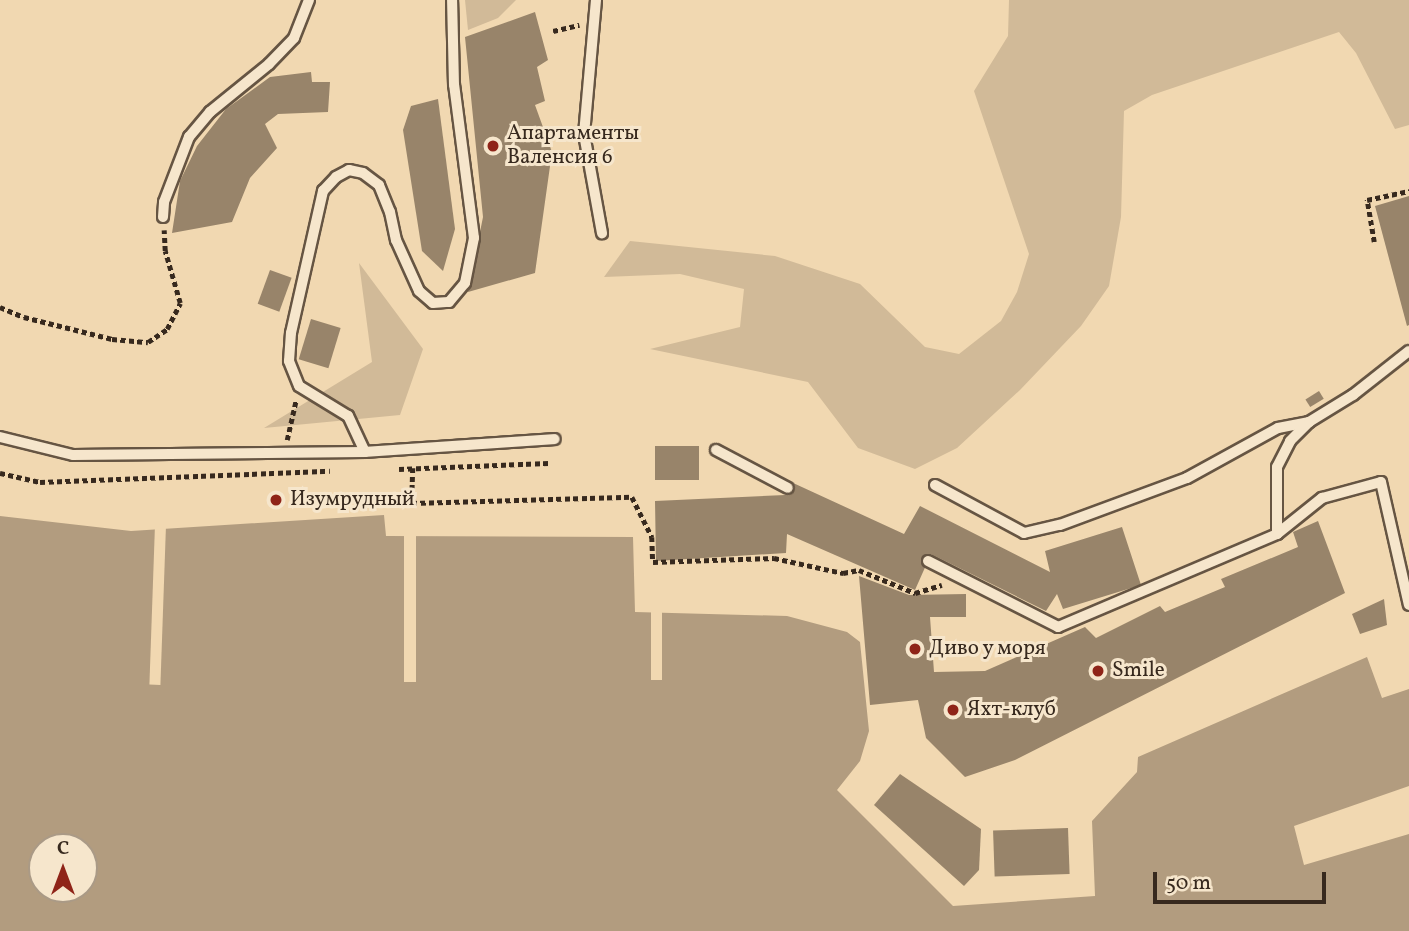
<!DOCTYPE html>
<meta charset="utf-8">
<style>
body{margin:0}
#map{position:relative;width:1409px;height:931px;overflow:hidden;background:#f1d8b1;font-family:Vollkorn,serif}
div>[style]{position:absolute}
[style*='--x']{left:calc(var(--x)*1px);top:calc(var(--y)*1px);width:calc(var(--w)*1px);rotate:calc(var(--a)*1deg)}
.green>*{inset:0;background:#d1ba98}
.water>*{inset:0;background:#b29c7f}
.pier>*{inset:0;background:#f1d8b1;transform-origin:0 0}
.building>*{inset:0;background:#98846a;transform-origin:0 0}
.path>*{height:4.5px;margin-top:-2.25px;transform-origin:0;background:repeating-linear-gradient(90deg,#37291e 0 5px,transparent 0 8.5px)}
.roads{filter:drop-shadow(2px 0 #665543) drop-shadow(-2px 0 #665543) drop-shadow(0 2px #665543) drop-shadow(0 -2px #665543)}
.lane>*{height:10px;margin:-5px;padding:0 5px;transform-origin:5px;border-radius:5px;background:#f6e6cc}
.dots>*{width:19px;height:19px;translate:-50% -50%;box-sizing:border-box;border:4px solid #f6e6cc;border-radius:50%}
span{translate:-50% -50%;white-space:nowrap;text-align:center;line-height:1.15;-webkit-text-stroke:6px #f6e6cc;paint-order:stroke}
.poi-label{font-size:21px;color:#37291e}
.left{translate:0 -50%;text-align:left}
.north{position:absolute;left:28px;top:833px;width:70px;height:70px;box-sizing:border-box;background:#f6e6cc;border:2px solid #aa9a86;border-radius:50%;rotate:0deg;font-size:19px;font-weight:700;line-height:28px;text-align:center;color:#37291e}
.north::after{content:'';display:block;margin:auto;width:24px;height:32px;background:#8f2418;clip-path:polygon(50% 0,100% 100%,50% 72%,0 100%)}
.scale{position:absolute;left:1153px;top:872px;width:173px;height:32px;box-sizing:border-box;border:4px solid #37291e;border-top:0;padding-left:9px;font-size:21px;line-height:24px;white-space:nowrap;color:#37291e;-webkit-text-stroke:5px #f6e6cc;paint-order:stroke}
</style>
<div id="map">
<div class="green">
<div style="clip-path:polygon(465px 0,516px 0,498px 18px,468px 30px)"></div>
<div style="clip-path:polygon(1009px 0,1409px 0,1409px 125px,1395px 129px,1356px 53px,1339px 32px,1152px 95px,1124px 111px,1121px 217px,1109px 286px,1081px 326px,1020px 390px,957px 448px,915px 469px,858px 448px,808px 382px,650px 349px,740px 327px,744px 289px,680px 274px,604px 277px,630px 241px,775px 256px,860px 284px,925px 347px,959px 354px,1001px 321px,1017px 292px,1029px 254px,974px 91px,1008px 36px)"></div>
<div style="clip-path:polygon(359px 263px,423px 349px,400px 415px,264px 428px,372px 362px)"></div>
</div>
<div class="water">
<div style="clip-path:polygon(evenodd,384px 515px,386px 536px,633px 537px,635px 612px,787px 616px,847px 632px,860px 642px,869px 731px,860px 761px,837px 790px,953px 906px,1095px 896px,1092px 821px,1137px 772px,1138px 757px,1367px 657px,1382px 698px,1409px 689px,1409px 786px,1294px 826px,1304px 865px,1409px 834px,1409px 931px,0 931px,0 516px,131px 531px,384px 515px,42px 847px,84px 847px,84px 889px,42px 889px,42px 847px)"></div>
</div>
<div class="pier">
<div style="left:166px;top:525px;width:160px;height:11px;rotate:92deg"></div>
<div style="left:404px;top:532px;width:12px;height:150px"></div>
<div style="left:651px;top:609px;width:11px;height:71px"></div>
</div>
<div class="building">
<div style="clip-path:polygon(535px 12px,548px 60px,537px 67px,545px 101px,535px 105px,552px 152px,535px 273px,468px 292px,483px 217px,465px 37px)"></div>
<div style="clip-path:polygon(311px 72px,312px 82px,330px 82px,328px 112px,278px 114px,265px 124px,277px 148px,250px 178px,232px 222px,172px 233px,180px 181px,197px 146px,226px 109px,270px 77px)"></div>
<div style="clip-path:polygon(438px 99px,455px 229px,443px 271px,422px 251px,403px 130px,411px 106px)"></div>
<div style="clip-path:polygon(1409px 196px,1409px 325px,1407px 326px,1375px 206px)"></div>
<div style="left:270px;top:270px;width:23px;height:36px;rotate:20deg"></div>
<div style="left:311px;top:319px;width:31px;height:42px;rotate:17deg"></div>
<div style="left:1319px;top:391px;width:9px;height:16px;rotate:58deg"></div>
<div style="left:655px;top:446px;width:44px;height:34px"></div>
<div style="clip-path:polygon(791px 482px,904px 534px,920px 506px,1050px 572px,1045px 551px,1122px 527px,1141px 585px,1063px 609px,1057px 594px,1046px 611px,931px 554px,915px 590px,787px 534px,786px 553px,656px 561px,655px 501px,785px 495px)"></div>
<div style="clip-path:polygon(1318px 521px,1345px 593px,1015px 760px,965px 777px,926px 738px,918px 700px,870px 705px,859px 576px,909px 595px,966px 594px,966px 617px,930px 617px,934px 672px,985px 671px,1085px 627px,1096px 638px,1160px 606px,1165px 612px,1225px 587px,1221px 579px,1298px 547px,1293px 532px)"></div>
<div style="clip-path:polygon(1384px 599px,1387px 625px,1360px 634px,1352px 614px)"></div>
<div style="clip-path:polygon(900px 774px,981px 829px,979px 870px,964px 886px,874px 805px)"></div>
<div style="left:1068px;top:828px;width:46px;height:75px;rotate:88deg"></div>
</div>
<div class="path">
<div style="--x:553;--y:31;--w:27;--a:-13"></div>
<div style="--x:1374;--y:242;--w:43;--a:-99.5"></div>
<div style="--x:1367;--y:200;--w:43;--a:-12.1"></div>
<div style="--x:0;--y:307;--w:26;--a:23"></div>
<div style="--x:24;--y:317;--w:91;--a:14"></div>
<div style="--x:112;--y:339;--w:36;--a:5"></div>
<div style="--x:148;--y:342;--w:23;--a:-34"></div>
<div style="--x:167;--y:329;--w:29;--a:-63"></div>
<div style="--x:180;--y:303;--w:54;--a:-106.1"></div>
<div style="--x:165;--y:251;--w:21;--a:-93"></div>
<div style="--x:287;--y:440;--w:41;--a:-77.3"></div>
<div style="--x:413;--y:468;--w:35;--a:92"></div>
<div style="--x:412;--y:503;--w:220;--a:-1.6"></div>
<div style="--x:632;--y:497;--w:45;--a:63.4"></div>
<div style="--x:652;--y:537;--w:25;--a:88"></div>
<div style="--x:653;--y:562;--w:121;--a:-1.9"></div>
<div style="--x:774;--y:558;--w:71;--a:12.3"></div>
<div style="--x:843;--y:573;--w:16;--a:-11"></div>
<div style="--x:859;--y:570;--w:61;--a:22.3"></div>
<div style="--x:915;--y:593;--w:28;--a:-17"></div>
<div style="--x:399;--y:469;--w:150;--a:-2.3"></div>
<div style="--x:0;--y:473;--w:41;--a:12.7"></div>
<div style="--x:40;--y:482;--w:290;--a:-2.2"></div>
</div>
<div class="roads">
<div class="lane">
<div style="--x:596;--y:0;--w:135;--a:95.1"></div>
<div style="--x:584;--y:134;--w:101;--a:79.7"></div>
<div style="--x:163;--y:217;--w:15;--a:-86"></div>
<div style="--x:164;--y:202;--w:70;--a:-69"></div>
<div style="--x:189;--y:137;--w:33;--a:-50"></div>
<div style="--x:210;--y:112;--w:76;--a:-39.1"></div>
<div style="--x:269;--y:64;--w:36;--a:-46"></div>
<div style="--x:294;--y:38;--w:41;--a:-68.5"></div>
<div style="--x:0;--y:437;--w:75;--a:13.9"></div>
<div style="--x:73;--y:455;--w:292;--a:-0.6"></div>
<div style="--x:365;--y:452;--w:40;--a:-115"></div>
<div style="--x:348;--y:416;--w:57;--a:-148.5"></div>
<div style="--x:299;--y:386;--w:27;--a:-112"></div>
<div style="--x:289;--y:361;--w:28;--a:-86"></div>
<div style="--x:291;--y:333;--w:146;--a:-77.3"></div>
<div style="--x:323;--y:191;--w:19;--a:-47"></div>
<div style="--x:336;--y:177;--w:15;--a:-28"></div>
<div style="--x:349;--y:170;--w:14;--a:12"></div>
<div style="--x:363;--y:173;--w:20;--a:37"></div>
<div style="--x:379;--y:185;--w:29;--a:68"></div>
<div style="--x:390;--y:212;--w:29;--a:78"></div>
<div style="--x:396;--y:240;--w:56;--a:65.7"></div>
<div style="--x:419;--y:291;--w:18;--a:41"></div>
<div style="--x:433;--y:303;--w:16;--a:-4"></div>
<div style="--x:449;--y:302;--w:25;--a:-50"></div>
<div style="--x:465;--y:283;--w:46;--a:-78.7"></div>
<div style="--x:474;--y:238;--w:154;--a:-97.4"></div>
<div style="--x:454;--y:85;--w:85;--a:-91.3"></div>
<div style="--x:716;--y:450;--w:81;--a:27.8"></div>
<div style="--x:365;--y:452;--w:190;--a:-3.9"></div>
<div style="--x:935;--y:485;--w:101;--a:28.3"></div>
<div style="--x:1024;--y:533;--w:37;--a:-13"></div>
<div style="--x:1060;--y:525;--w:135;--a:-20.3"></div>
<div style="--x:1187;--y:478;--w:104;--a:-28.8"></div>
<div style="--x:1278;--y:428;--w:32;--a:-11"></div>
<div style="--x:1277;--y:534;--w:67;--a:-90"></div>
<div style="--x:1277;--y:467;--w:29;--a:-63"></div>
<div style="--x:1290;--y:441;--w:27;--a:-45"></div>
<div style="--x:1309;--y:422;--w:52;--a:-31.5"></div>
<div style="--x:1353;--y:395;--w:71;--a:-38.2"></div>
<div style="--x:928;--y:561;--w:146;--a:26.9"></div>
<div style="--x:1058;--y:627;--w:238;--a:-23"></div>
<div style="--x:1277;--y:534;--w:58;--a:-38.7"></div>
<div style="--x:1322;--y:498;--w:61;--a:-15.2"></div>
<div style="--x:1381;--y:482;--w:126;--a:77.2"></div>
</div>
</div>
<div class="dots">
<div style="left:493px;top:146px;background:#8f2418"></div>
<div style="left:276px;top:500px;background:#8f2418"></div>
<div style="left:915px;top:649px;background:#8f2418"></div>
<div style="left:1098px;top:671px;background:#8f2418"></div>
<div style="left:953px;top:710px;background:#8f2418"></div>
</div>
<div class="poi-label">
<span class="left" style="left:507px;top:146px">Апартаменты<br>Валенсия 6</span>
<span class="left" style="left:290px;top:500px">Изумрудный</span>
<span class="left" style="left:929px;top:649px">Диво у моря</span>
<span class="left" style="left:1112px;top:671px">Smile</span>
<span class="left" style="left:967px;top:710px">Яхт-клуб</span>
</div>
<div class="north">С</div>
<div class="scale">50 m</div>
</div>
